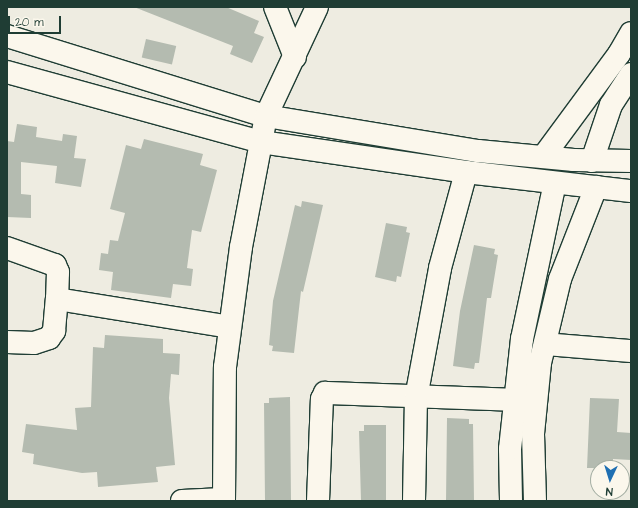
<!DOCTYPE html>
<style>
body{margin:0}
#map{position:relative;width:638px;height:508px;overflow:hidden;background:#eeece1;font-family:"Architects Daughter",sans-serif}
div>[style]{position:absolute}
.building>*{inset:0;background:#b4bbb0;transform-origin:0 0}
.roads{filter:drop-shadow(1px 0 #1f3d34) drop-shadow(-1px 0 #1f3d34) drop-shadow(0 1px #1f3d34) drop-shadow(0 -1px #1f3d34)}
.minor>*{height:22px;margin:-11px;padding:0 11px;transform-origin:11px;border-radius:11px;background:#fbf7ec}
span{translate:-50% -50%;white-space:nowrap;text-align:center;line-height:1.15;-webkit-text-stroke:3.5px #fbf7ec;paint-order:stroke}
.frame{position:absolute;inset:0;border:8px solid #1f3d34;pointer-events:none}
.north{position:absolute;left:590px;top:460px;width:40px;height:40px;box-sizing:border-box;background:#fbf7ec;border:1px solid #a3ada2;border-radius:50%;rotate:184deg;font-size:11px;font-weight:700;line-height:16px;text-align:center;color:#1f3d34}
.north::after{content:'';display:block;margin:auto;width:14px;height:18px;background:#1f6fb2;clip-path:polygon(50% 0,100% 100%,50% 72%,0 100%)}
.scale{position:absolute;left:8px;top:16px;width:53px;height:18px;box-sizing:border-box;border:2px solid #1f3d34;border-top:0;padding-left:5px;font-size:12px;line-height:14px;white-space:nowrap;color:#1f3d34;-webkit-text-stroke:3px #fbf7ec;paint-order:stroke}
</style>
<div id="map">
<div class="building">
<i style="clip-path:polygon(134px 7px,226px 7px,259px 21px,254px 33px,264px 37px,252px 63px,230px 54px,233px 46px)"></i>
<i style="left:146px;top:39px;width:31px;height:19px;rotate:13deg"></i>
<i style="clip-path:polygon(17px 124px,37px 127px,36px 137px,62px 141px,63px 134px,77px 136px,74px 158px,86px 159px,81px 187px,55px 183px,57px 166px,21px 162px,21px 194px,31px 195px,31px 218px,7px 217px,7px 141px,14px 142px)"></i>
<i style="clip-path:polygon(144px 139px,203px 154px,200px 165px,217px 170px,201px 232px,192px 230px,187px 268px,193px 269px,191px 286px,173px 284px,171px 298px,111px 290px,113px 272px,99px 270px,101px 253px,108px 254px,110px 240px,118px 241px,125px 213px,110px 209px,126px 145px,141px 149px)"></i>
<i style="clip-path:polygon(302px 201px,323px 205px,303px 292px,301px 291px,294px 353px,272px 351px,273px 346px,269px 345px,273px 301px,295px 205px,301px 207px)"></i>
<i style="clip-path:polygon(386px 223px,407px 227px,406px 232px,410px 233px,401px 277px,397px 276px,396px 282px,375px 277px)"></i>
<i style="clip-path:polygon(474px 245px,495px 249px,494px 254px,498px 255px,491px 298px,487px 298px,479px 363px,475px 363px,474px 369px,453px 366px,460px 311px)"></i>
<i style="clip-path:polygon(105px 335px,163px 339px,163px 353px,180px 354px,179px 375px,171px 374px,169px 398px,175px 465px,156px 467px,158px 482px,98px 487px,97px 472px,82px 473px,33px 464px,34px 454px,22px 452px,26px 424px,77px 430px,75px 408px,91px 407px,93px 347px,104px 348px)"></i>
<i style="clip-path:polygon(290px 397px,291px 501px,265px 501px,264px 403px,269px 403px,269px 398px)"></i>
<i style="clip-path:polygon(590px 398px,619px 399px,617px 432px,631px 433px,631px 460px,613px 459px,613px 468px,587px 468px)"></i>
<i style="clip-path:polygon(447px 418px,469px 419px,469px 424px,473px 424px,474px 501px,446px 501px)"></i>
<i style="clip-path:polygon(364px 425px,386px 425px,386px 501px,361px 501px,359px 431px,364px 431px)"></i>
</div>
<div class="roads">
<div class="minor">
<i style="left:275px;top:7px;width:54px;rotate:68.2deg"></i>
<i style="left:7px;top:36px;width:271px;rotate:17.2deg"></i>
<i style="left:266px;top:116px;width:215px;rotate:9.4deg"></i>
<i style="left:478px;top:151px;width:96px;rotate:5.4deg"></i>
<i style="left:574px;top:160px;width:57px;rotate:1deg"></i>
<i style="left:7px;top:72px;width:263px;rotate:15.4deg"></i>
<i style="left:261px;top:142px;width:207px;rotate:8.3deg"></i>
<i style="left:466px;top:172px;width:166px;rotate:6.6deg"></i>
<i style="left:543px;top:157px;width:128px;rotate:-53.6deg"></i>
<i style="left:619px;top:54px;width:24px;rotate:-60deg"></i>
<i style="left:592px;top:161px;width:59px;rotate:-71.3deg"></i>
<i style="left:611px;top:105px;width:37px;rotate:-57deg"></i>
<i style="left:7px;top:248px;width:51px;rotate:19.5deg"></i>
<i style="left:55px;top:265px;width:8px;rotate:67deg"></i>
<i style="left:58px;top:272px;width:27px;rotate:92deg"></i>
<i style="left:57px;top:299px;width:175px;rotate:9.2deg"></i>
<i style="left:7px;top:342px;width:27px;rotate:2deg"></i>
<i style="left:34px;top:343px;width:16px;rotate:-18deg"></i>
<i style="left:49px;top:338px;width:9px;rotate:-54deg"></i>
<i style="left:54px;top:331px;width:32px;rotate:-85deg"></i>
<i style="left:545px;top:344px;width:86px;rotate:4.7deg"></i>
<i style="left:182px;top:501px;width:41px;rotate:-2.8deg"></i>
<i style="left:224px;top:501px;width:134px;rotate:-89.6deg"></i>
<i style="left:225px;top:367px;width:121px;rotate:-82.4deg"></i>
<i style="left:241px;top:247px;width:133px;rotate:-79.2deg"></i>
<i style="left:266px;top:116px;width:120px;rotate:-64.9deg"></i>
<i style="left:318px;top:501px;width:102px;rotate:-87.8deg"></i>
<i style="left:322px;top:399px;width:7px;rotate:-63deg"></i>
<i style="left:325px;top:393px;width:189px;rotate:2.1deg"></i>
<i style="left:414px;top:501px;width:103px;rotate:-88.9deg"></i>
<i style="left:416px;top:398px;width:132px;rotate:-79.5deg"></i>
<i style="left:440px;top:268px;width:99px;rotate:-74.8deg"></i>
<i style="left:511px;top:501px;width:52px;rotate:-91.1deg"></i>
<i style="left:510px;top:449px;width:111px;rotate:-83.8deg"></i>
<i style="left:522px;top:339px;width:159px;rotate:-78.1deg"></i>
<i style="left:535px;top:501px;width:67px;rotate:-91.7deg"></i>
<i style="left:533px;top:434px;width:71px;rotate:-84.4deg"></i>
<i style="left:540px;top:363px;width:86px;rotate:-76.6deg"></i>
<i style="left:560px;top:279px;width:99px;rotate:-68.6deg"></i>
</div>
</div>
<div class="frame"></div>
<div class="north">N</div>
<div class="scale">20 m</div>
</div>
